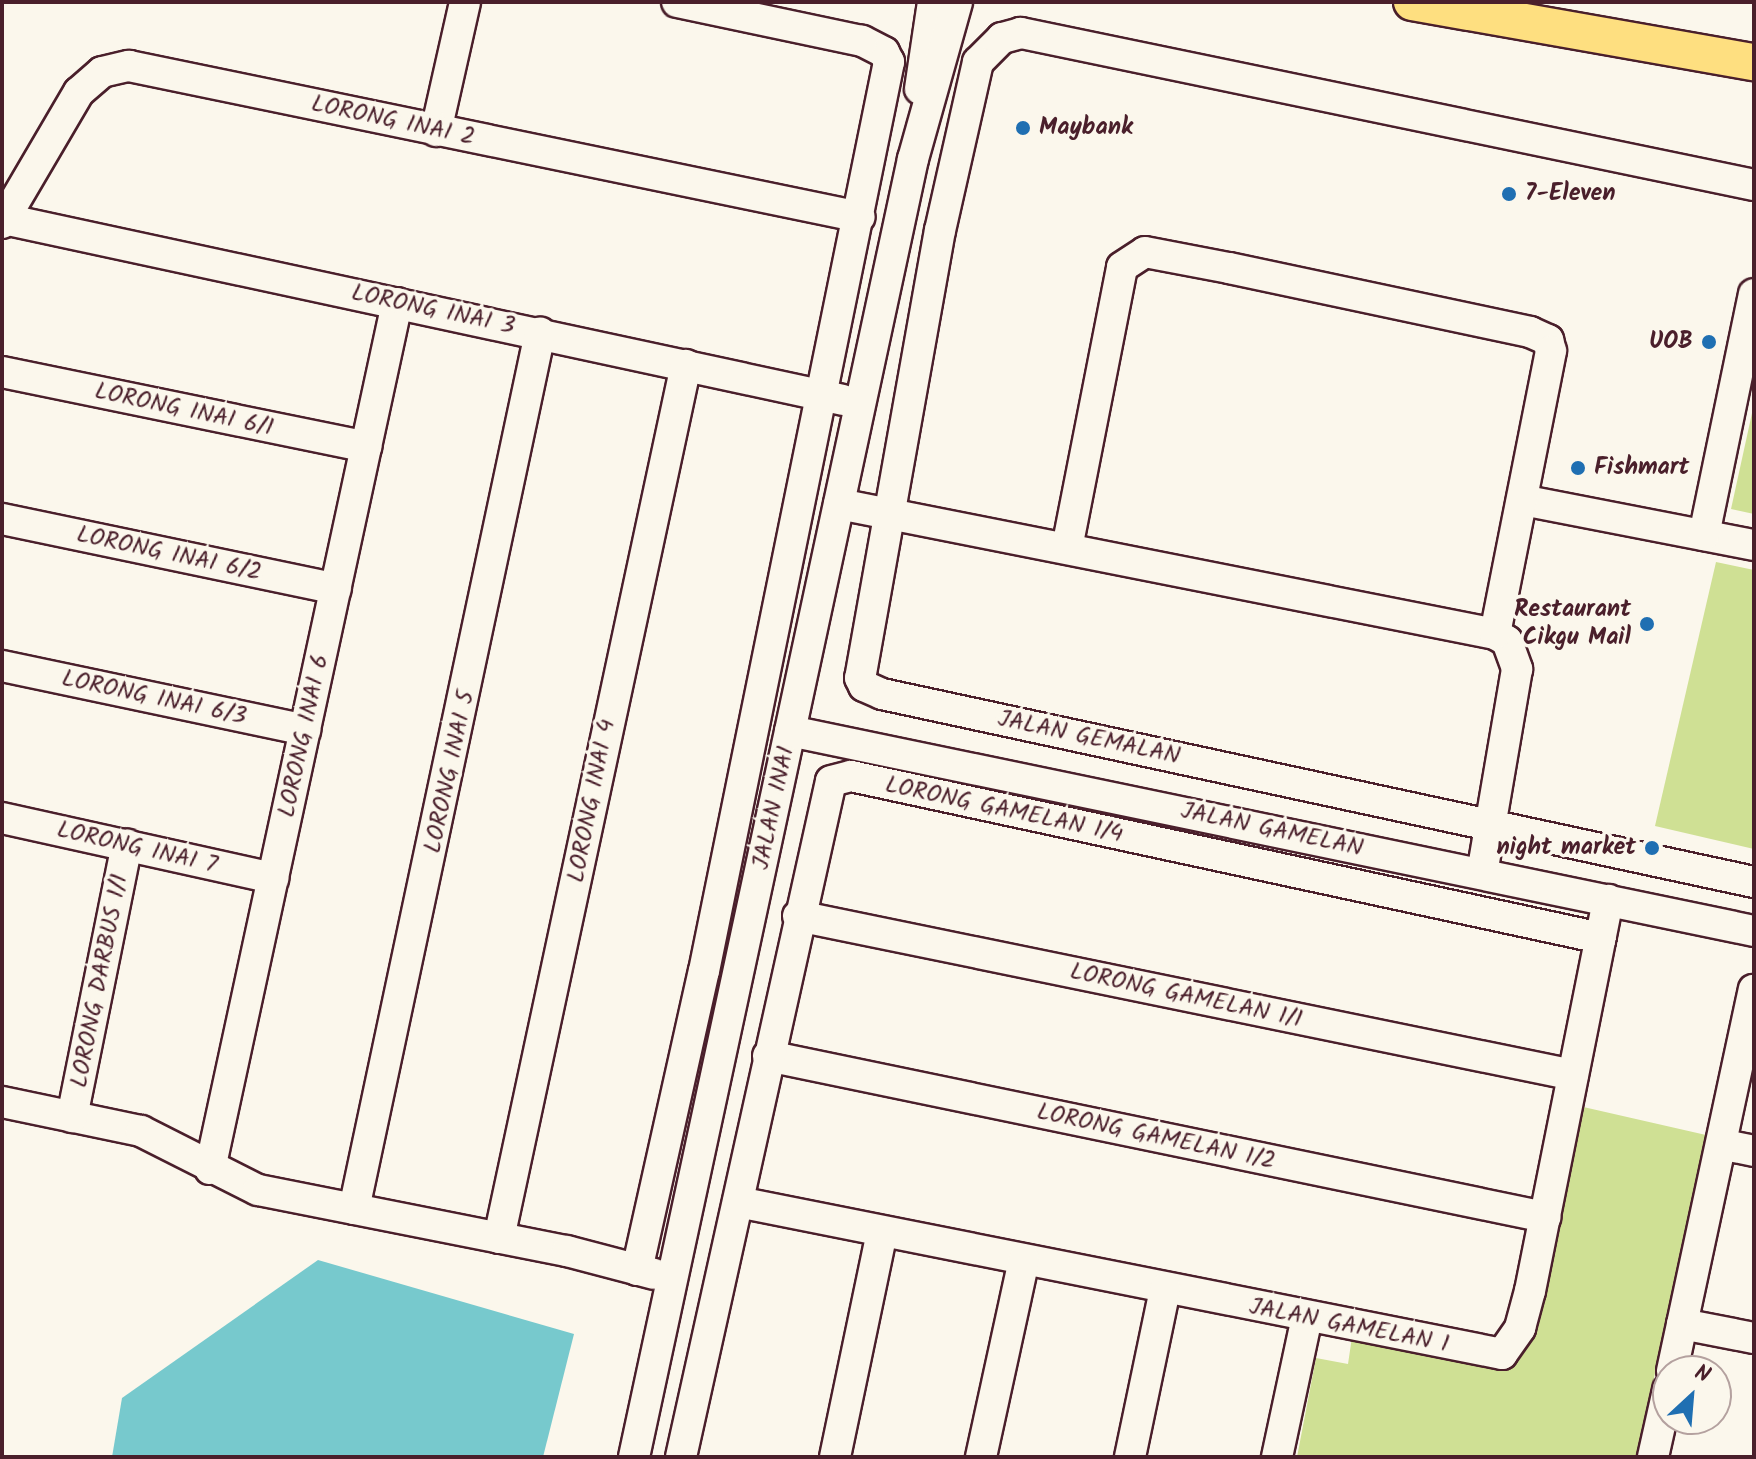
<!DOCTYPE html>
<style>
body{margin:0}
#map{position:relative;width:1756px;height:1459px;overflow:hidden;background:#fbf7ec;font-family:Kalam,sans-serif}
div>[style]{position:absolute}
.green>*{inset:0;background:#cfe094}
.water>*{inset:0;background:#77c9cd}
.roads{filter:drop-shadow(2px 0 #4a1f2b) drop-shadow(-2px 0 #4a1f2b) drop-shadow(0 2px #4a1f2b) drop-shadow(0 -2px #4a1f2b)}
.minor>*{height:30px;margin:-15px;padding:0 15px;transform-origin:15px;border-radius:15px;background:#fbf7ec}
.major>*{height:36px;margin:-18px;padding:0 18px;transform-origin:18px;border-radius:18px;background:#fedf80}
.dots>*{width:22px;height:22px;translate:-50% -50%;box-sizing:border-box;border:4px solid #fbf7ec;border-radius:50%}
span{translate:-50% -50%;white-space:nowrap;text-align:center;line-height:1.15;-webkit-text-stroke:7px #fbf7ec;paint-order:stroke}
.street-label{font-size:24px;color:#4a1f2b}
.poi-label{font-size:24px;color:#4a1f2b;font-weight:700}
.left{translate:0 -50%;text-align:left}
.right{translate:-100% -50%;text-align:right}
.frame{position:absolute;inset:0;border:4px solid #4a1f2b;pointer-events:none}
.north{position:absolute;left:1652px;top:1355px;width:80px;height:80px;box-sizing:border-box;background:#fbf7ec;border:2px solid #b4a19f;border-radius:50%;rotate:26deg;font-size:22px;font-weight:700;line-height:32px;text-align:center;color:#4a1f2b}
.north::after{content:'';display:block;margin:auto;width:28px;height:36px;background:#1f6fb2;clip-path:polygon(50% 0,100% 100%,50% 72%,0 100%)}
</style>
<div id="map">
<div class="green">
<i style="clip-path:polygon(1754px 404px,1754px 514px,1731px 509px)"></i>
<i style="clip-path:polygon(1716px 562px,1754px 570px,1754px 849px,1655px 826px)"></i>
<i style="clip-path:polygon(1579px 1106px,1706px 1135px,1637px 1457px,1297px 1457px,1316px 1358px,1348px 1364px,1352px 1337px,1495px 1366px,1523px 1351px)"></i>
</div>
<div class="water">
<i style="clip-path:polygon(318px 1260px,574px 1334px,543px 1457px,112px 1457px,122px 1398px)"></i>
</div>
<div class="roads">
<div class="minor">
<i style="left:920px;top:89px;width:88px;rotate:-81.5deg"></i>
<i style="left:436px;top:131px;width:132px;rotate:-77.3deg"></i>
<i style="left:1754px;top:185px;width:749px;rotate:-168.28deg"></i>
<i style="left:1021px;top:33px;width:20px;rotate:165deg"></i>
<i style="left:1002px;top:38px;width:34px;rotate:135deg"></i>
<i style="left:978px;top:62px;width:172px;rotate:102.7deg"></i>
<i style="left:940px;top:230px;width:455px;rotate:100.1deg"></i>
<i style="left:860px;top:678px;width:9px;rotate:63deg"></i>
<i style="left:864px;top:686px;width:20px;rotate:24deg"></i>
<i style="left:882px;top:694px;width:892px;rotate:12.17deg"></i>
<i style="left:4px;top:219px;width:858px;rotate:12.17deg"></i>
<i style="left:2px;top:223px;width:152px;rotate:-59.6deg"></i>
<i style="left:79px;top:92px;width:30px;rotate:-41deg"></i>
<i style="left:102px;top:72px;width:28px;rotate:-13deg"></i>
<i style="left:129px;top:66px;width:746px;rotate:11.67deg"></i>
<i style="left:2px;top:372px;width:372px;rotate:11.6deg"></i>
<i style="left:1522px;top:500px;width:236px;rotate:11deg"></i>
<i style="left:839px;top:504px;width:669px;rotate:11.21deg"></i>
<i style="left:1495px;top:634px;width:14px;rotate:30deg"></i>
<i style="left:1507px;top:641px;width:30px;rotate:70deg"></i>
<i style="left:1517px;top:669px;width:208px;rotate:99.7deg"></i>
<i style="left:2px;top:519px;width:341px;rotate:11.8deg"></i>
<i style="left:1704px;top:535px;width:246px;rotate:-78.3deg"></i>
<i style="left:1067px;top:548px;width:286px;rotate:-78.9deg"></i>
<i style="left:1122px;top:267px;width:27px;rotate:-33deg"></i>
<i style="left:1145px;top:252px;width:86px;rotate:10.8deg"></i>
<i style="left:1229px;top:268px;width:308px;rotate:12deg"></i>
<i style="left:1530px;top:332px;width:20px;rotate:24deg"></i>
<i style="left:1548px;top:340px;width:11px;rotate:75deg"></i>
<i style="left:1551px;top:351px;width:288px;rotate:101.2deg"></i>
<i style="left:2px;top:666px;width:310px;rotate:11.9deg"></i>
<i style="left:790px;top:731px;width:985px;rotate:11.72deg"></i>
<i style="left:2px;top:818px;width:278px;rotate:12.5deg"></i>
<i style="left:798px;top:916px;width:791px;rotate:11.59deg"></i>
<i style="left:768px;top:1056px;width:794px;rotate:11.71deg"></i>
<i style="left:2px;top:1102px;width:142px;rotate:11.8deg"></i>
<i style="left:141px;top:1131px;width:131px;rotate:26.8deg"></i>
<i style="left:258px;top:1190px;width:315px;rotate:11.2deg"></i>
<i style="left:567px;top:1251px;width:90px;rotate:14.8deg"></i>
<i style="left:72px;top:1117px;width:278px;rotate:-78.6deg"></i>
<i style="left:1724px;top:1145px;width:31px;rotate:11deg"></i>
<i style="left:210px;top:1169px;width:886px;rotate:-77.81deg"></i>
<i style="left:738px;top:1202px;width:779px;rotate:11.25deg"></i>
<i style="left:1502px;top:1354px;width:32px;rotate:-55deg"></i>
<i style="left:1520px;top:1328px;width:38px;rotate:-75deg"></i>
<i style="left:1530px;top:1291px;width:399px;rotate:-78.7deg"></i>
<i style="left:354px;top:1209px;width:896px;rotate:-78.01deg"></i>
<i style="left:499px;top:1238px;width:893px;rotate:-77.91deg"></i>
<i style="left:637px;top:1270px;width:306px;rotate:-77.4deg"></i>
<i style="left:704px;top:971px;width:928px;rotate:-78.5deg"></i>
<i style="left:889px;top:62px;width:11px;rotate:-117deg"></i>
<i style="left:884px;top:52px;width:25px;rotate:-153deg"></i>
<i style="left:862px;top:41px;width:189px;rotate:-168.1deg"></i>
<i style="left:1682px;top:1324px;width:73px;rotate:11deg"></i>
<i style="left:1672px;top:1371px;width:390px;rotate:-77.9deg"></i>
<i style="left:634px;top:1457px;width:1328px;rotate:-77.87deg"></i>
<i style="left:913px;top:159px;width:163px;rotate:-74.3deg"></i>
<i style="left:681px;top:1457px;width:692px;rotate:-77.49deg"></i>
<i style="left:831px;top:781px;width:21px;rotate:-14deg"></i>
<i style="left:851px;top:776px;width:767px;rotate:12.19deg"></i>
<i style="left:835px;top:1457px;width:230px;rotate:-78.2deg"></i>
<i style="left:981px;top:1457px;width:202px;rotate:-77.7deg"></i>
<i style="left:1130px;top:1457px;width:172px;rotate:-78.2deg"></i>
<i style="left:1277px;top:1457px;width:143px;rotate:-77.9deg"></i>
<i style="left:1653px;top:1457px;width:69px;rotate:-77.4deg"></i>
</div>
<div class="major">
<i style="left:1412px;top:2px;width:347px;rotate:10deg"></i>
</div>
</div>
<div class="dots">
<i style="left:1023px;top:128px;background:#1f6fb2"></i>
<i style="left:1509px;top:194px;background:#1f6fb2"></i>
<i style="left:1709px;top:342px;background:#1f6fb2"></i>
<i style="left:1578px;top:468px;background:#1f6fb2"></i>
<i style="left:1647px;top:624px;background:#1f6fb2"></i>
<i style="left:1652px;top:848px;background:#1f6fb2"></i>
</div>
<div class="street-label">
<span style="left:393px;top:121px;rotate:12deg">LORONG INAI 2</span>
<span style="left:433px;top:310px;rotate:12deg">LORONG INAI 3</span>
<span style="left:184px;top:410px;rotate:12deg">LORONG INAI 6/1</span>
<span style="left:169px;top:554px;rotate:12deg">LORONG INAI 6/2</span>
<span style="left:154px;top:698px;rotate:12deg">LORONG INAI 6/3</span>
<span style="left:304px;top:736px;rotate:-78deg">LORONG INAI 6</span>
<span style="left:1089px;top:738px;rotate:12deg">JALAN GEMALAN</span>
<span style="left:450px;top:772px;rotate:-78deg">LORONG INAI 5</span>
<span style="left:592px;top:801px;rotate:-79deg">LORONG INAI 4</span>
<span style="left:774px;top:808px;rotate:-78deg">JALAN INAI</span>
<span style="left:1004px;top:810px;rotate:12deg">LORONG GAMELAN 1/4</span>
<span style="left:1272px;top:830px;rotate:12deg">JALAN GAMELAN</span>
<span style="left:137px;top:848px;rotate:13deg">LORONG INAI 7</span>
<span style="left:100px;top:981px;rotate:-79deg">LORONG DARBUS 1/1</span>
<span style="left:1186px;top:996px;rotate:12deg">LORONG GAMELAN 1/1</span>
<span style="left:1156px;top:1137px;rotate:12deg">LORONG GAMELAN 1/2</span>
<span style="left:1349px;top:1326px;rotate:11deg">JALAN GAMELAN 1</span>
</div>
<div class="poi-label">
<span class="left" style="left:1039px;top:128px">Maybank</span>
<span class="left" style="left:1525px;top:194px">7-Eleven</span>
<span class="right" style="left:1693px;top:342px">UOB</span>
<span class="left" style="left:1594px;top:468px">Fishmart</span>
<span class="right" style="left:1631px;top:624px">Restaurant<br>Cikgu Mail</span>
<span class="right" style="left:1636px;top:848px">night market</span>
</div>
<div class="frame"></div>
<div class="north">N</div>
</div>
